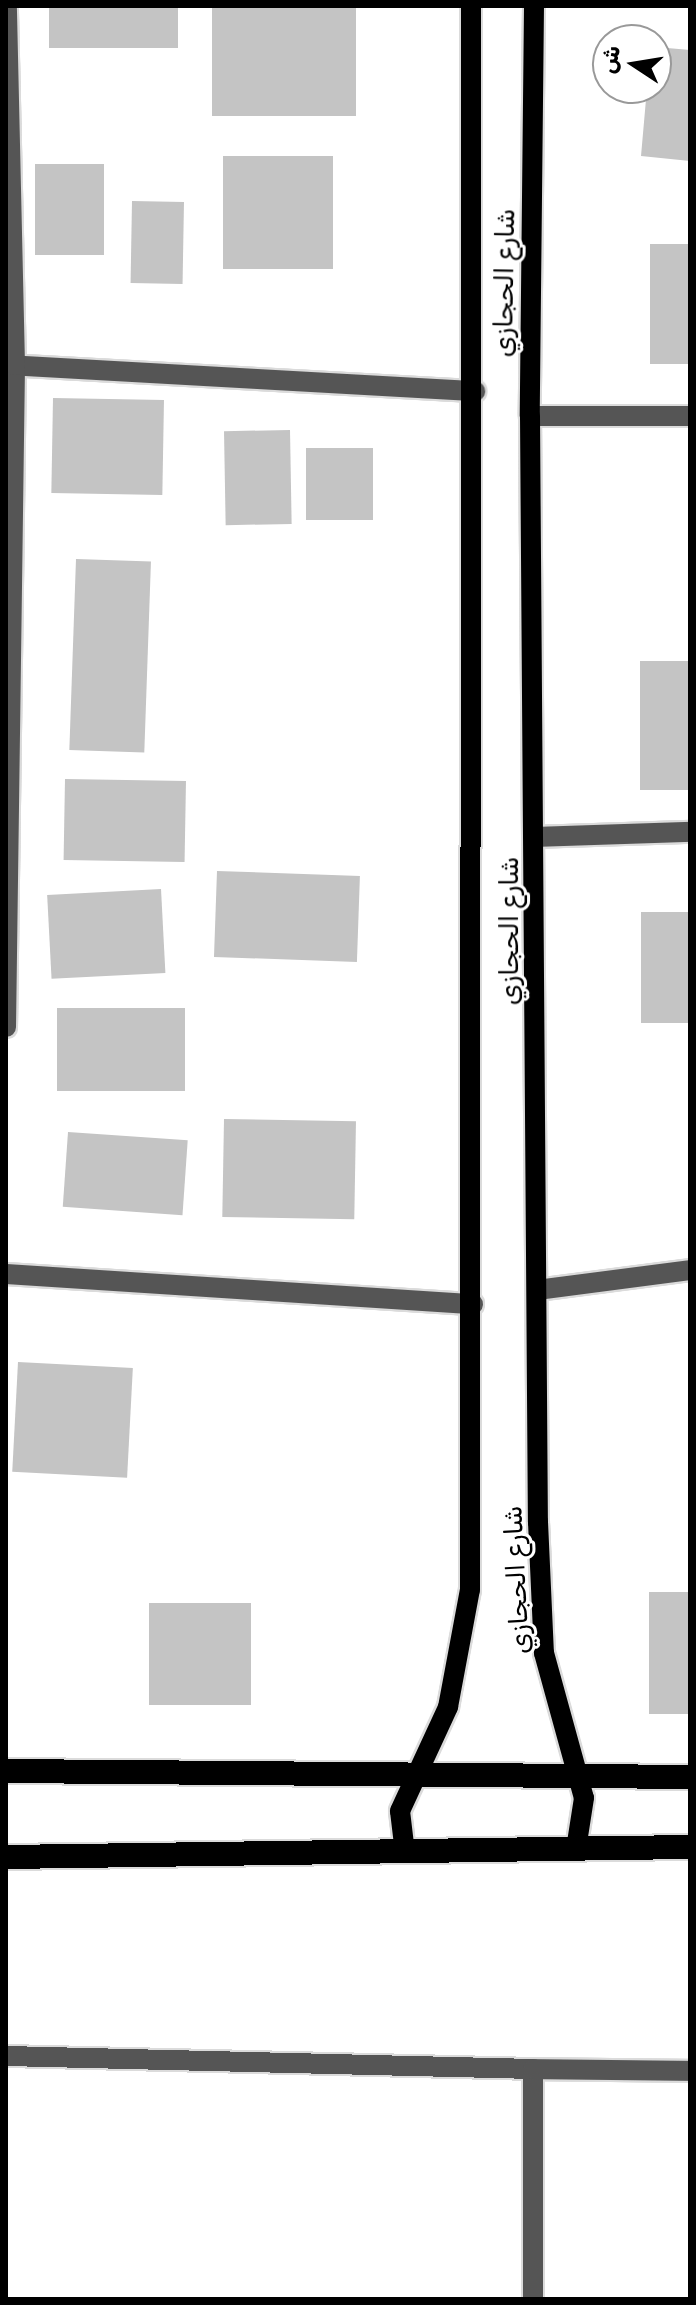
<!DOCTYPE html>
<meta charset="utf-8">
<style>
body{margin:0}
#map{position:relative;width:696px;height:2305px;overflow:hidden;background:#fff;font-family:Rubik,"Noto Sans Arabic",sans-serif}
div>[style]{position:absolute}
.building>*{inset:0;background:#c4c4c4;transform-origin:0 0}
.roads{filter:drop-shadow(2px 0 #dbdbdb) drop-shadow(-2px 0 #dbdbdb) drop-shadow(0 2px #dbdbdb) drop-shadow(0 -2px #dbdbdb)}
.minor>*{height:20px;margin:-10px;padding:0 10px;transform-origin:10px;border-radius:10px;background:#555}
.major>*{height:20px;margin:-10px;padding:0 10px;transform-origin:10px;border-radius:10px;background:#000}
.highway>*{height:24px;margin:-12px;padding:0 12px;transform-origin:12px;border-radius:12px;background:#000}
span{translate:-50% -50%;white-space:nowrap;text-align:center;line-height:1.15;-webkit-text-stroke:6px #fff;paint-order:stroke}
.street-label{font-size:26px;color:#000}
.frame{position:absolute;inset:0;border:8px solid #000;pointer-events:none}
.north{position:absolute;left:592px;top:24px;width:80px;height:80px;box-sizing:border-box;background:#fff;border:2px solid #999;border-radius:50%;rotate:282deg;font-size:22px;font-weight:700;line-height:32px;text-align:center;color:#000}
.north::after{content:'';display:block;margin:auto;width:28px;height:36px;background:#000;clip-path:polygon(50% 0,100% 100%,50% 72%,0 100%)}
</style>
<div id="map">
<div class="building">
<i style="left:49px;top:6px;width:129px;height:42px"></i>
<i style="left:212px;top:6px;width:144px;height:110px"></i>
<i style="clip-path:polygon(656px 47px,690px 50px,690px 161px,641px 156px,647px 88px,656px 88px)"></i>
<i style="left:223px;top:156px;width:110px;height:113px"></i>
<i style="left:35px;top:164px;width:69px;height:91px"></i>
<i style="left:132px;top:201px;width:52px;height:82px;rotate:1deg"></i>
<i style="left:650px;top:244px;width:40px;height:120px"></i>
<i style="left:53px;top:398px;width:111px;height:95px;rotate:1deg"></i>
<i style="left:290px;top:430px;width:94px;height:66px;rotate:89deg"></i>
<i style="left:306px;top:448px;width:67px;height:72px"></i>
<i style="left:76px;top:559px;width:75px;height:191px;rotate:2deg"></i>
<i style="left:640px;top:661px;width:50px;height:129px"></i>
<i style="left:65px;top:779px;width:121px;height:81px;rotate:1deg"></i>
<i style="left:217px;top:871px;width:143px;height:86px;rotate:2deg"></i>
<i style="left:161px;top:889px;width:84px;height:114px;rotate:87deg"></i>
<i style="left:690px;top:912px;width:111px;height:49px;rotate:90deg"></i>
<i style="left:57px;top:1008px;width:128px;height:83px"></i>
<i style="left:224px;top:1119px;width:132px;height:98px;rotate:1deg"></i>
<i style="left:68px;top:1132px;width:120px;height:75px;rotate:4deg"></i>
<i style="left:18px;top:1362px;width:115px;height:110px;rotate:3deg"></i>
<i style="left:690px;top:1592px;width:122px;height:41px;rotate:90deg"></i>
<i style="left:251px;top:1603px;width:102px;height:102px;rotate:90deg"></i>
</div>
<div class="roads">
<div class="minor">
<i style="left:6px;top:365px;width:470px;rotate:3.2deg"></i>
<i style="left:530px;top:416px;width:160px"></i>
<i style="left:536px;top:837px;width:154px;rotate:-1.9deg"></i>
<i style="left:6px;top:1027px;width:662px;rotate:-89.22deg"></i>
<i style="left:15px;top:365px;width:359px;rotate:-91.3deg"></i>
<i style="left:6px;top:1274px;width:468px;rotate:3.7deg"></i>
<i style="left:537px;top:1290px;width:154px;rotate:-7.4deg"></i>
<i style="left:6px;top:2056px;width:527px;rotate:1.41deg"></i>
<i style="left:533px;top:2069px;width:230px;rotate:90deg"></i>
<i style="left:533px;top:2069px;width:157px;rotate:0.7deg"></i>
</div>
<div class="major">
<i style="left:534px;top:6px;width:410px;rotate:90.6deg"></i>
<i style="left:530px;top:416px;width:1106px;rotate:89.59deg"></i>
<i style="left:538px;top:1522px;width:131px;rotate:87.4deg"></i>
<i style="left:544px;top:1653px;width:150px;rotate:74.6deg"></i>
<i style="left:584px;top:1798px;width:52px;rotate:98.9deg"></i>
<i style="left:405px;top:1853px;width:42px;rotate:-96.8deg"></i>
<i style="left:400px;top:1811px;width:115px;rotate:-65.2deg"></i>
<i style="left:448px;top:1707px;width:119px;rotate:-79.4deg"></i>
<i style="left:470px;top:1590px;width:1584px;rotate:-89.96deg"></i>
</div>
<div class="highway">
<i style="left:6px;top:1771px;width:684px;rotate:0.5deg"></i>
<i style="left:6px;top:1857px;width:684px;rotate:-0.84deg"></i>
</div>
</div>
<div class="street-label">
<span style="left:505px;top:283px;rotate:-89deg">شارع الحجازي</span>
<span style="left:510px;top:931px;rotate:-90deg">شارع الحجازي</span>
<span style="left:517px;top:1580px;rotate:-93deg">شارع الحجازي</span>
</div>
<div class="frame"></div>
<div class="north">ش</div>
</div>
